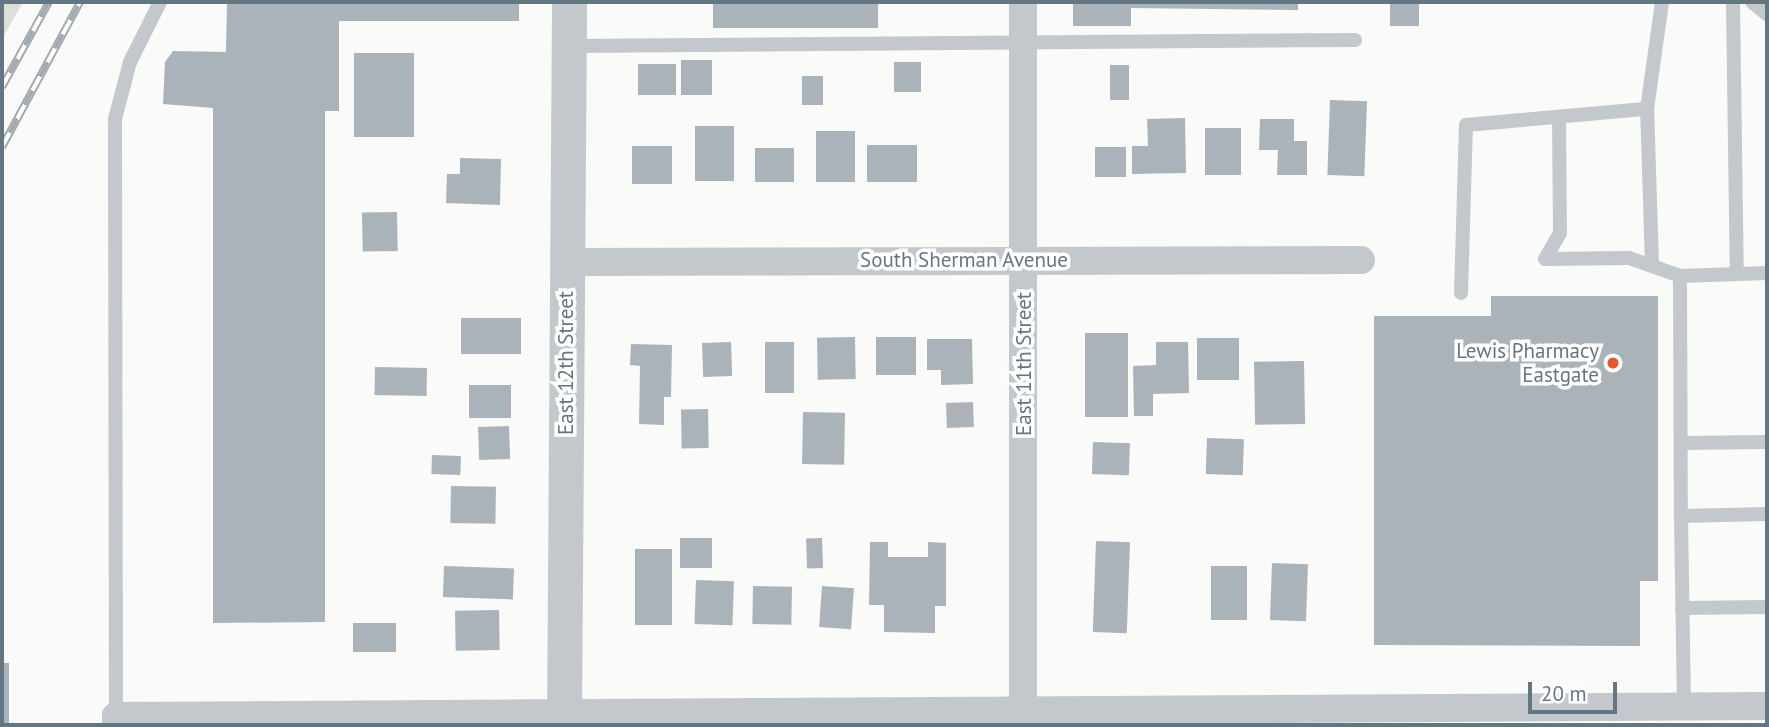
<!DOCTYPE html>
<style>
body{margin:0}
#map{position:relative;width:1769px;height:727px;overflow:hidden;background:#fafaf8;font-family:"PT Sans",sans-serif}
div>[style]{position:absolute}
.green>*{inset:0;background:#dadfd7}
.building>*{inset:0;background:#aab3b9;transform-origin:0 0}
.service>*{height:14px;margin:-7px;padding:0 7px;transform-origin:7px;border-radius:7px;background:#c3c8cc}
.minor>*{height:28px;margin:-14px;padding:0 14px;transform-origin:14px;border-radius:14px;background:#c3c8cc}
.tertiary>*{height:35px;margin:-17.5px;padding:0 17.5px;transform-origin:17.5px;border-radius:17.5px;background:#c3c8cc}
.rail>*{height:8px;margin-top:-4px;transform-origin:0;background:repeating-linear-gradient(90deg,#fff 0 16px,#a2aab0 0 32px);box-sizing:border-box;border-block:2px solid #a2aab0}
.dots>*{width:19px;height:19px;translate:-50% -50%;box-sizing:border-box;border:4px solid #fff;border-radius:50%}
span{translate:-50% -50%;white-space:nowrap;text-align:center;line-height:1.15;-webkit-text-stroke:7px #fff;paint-order:stroke}
.street-label{font-size:21px;color:#657683}
.poi-label{font-size:21px;color:#657683}
.right{translate:-100% -50%;text-align:right}
.frame{position:absolute;inset:0;border:4px solid #657683;pointer-events:none}
.scale{position:absolute;left:1528px;top:682px;width:89px;height:32px;box-sizing:border-box;border:4px solid #657683;border-top:0;padding-left:9px;font-size:21px;line-height:24px;white-space:nowrap;color:#657683;-webkit-text-stroke:5px #fff;paint-order:stroke}
</style>
<div id="map">
<div class="green">
<i style="clip-path:polygon(2px 2px,23px 2px,2px 39px)"></i>
</div>
<div class="building">
<i style="clip-path:polygon(227px 2px,519px 2px,519px 21px,339px 21px,339px 111px,325px 111px,325px 622px,213px 623px,213px 108px,163px 104px,165px 62px,173px 51px,226px 52px)"></i>
<i style="left:713px;top:2px;width:165px;height:26px"></i>
<i style="clip-path:polygon(1073px 2px,1298px 2px,1298px 10px,1131px 8px,1131px 26px,1073px 26px)"></i>
<i style="left:1390px;top:2px;width:29px;height:24px"></i>
<i style="left:354px;top:53px;width:60px;height:84px"></i>
<i style="left:681px;top:60px;width:31px;height:35px"></i>
<i style="left:894px;top:62px;width:27px;height:30px"></i>
<i style="left:638px;top:64px;width:38px;height:31px"></i>
<i style="left:1110px;top:65px;width:19px;height:35px"></i>
<i style="left:802px;top:76px;width:21px;height:29px"></i>
<i style="left:1330px;top:100px;width:37px;height:75px;rotate:2deg"></i>
<i style="clip-path:polygon(1185px 118px,1186px 173px,1132px 174px,1132px 146px,1148px 146px,1147px 119px)"></i>
<i style="clip-path:polygon(1260px 119px,1294px 119px,1294px 141px,1307px 141px,1307px 175px,1277px 175px,1278px 150px,1259px 150px)"></i>
<i style="left:734px;top:126px;width:55px;height:39px;rotate:90deg"></i>
<i style="left:1205px;top:128px;width:36px;height:47px"></i>
<i style="left:816px;top:131px;width:39px;height:51px"></i>
<i style="left:917px;top:145px;width:37px;height:50px;rotate:90deg"></i>
<i style="left:632px;top:146px;width:40px;height:38px"></i>
<i style="left:1126px;top:147px;width:30px;height:31px;rotate:90deg"></i>
<i style="left:755px;top:148px;width:39px;height:34px"></i>
<i style="clip-path:polygon(460px 158px,501px 159px,500px 205px,446px 203px,447px 174px,460px 174px)"></i>
<i style="left:397px;top:212px;width:39px;height:35px;rotate:89deg"></i>
<i style="clip-path:polygon(1491px 296px,1658px 296px,1658px 581px,1640px 581px,1640px 646px,1374px 645px,1374px 316px,1491px 316px)"></i>
<i style="left:461px;top:318px;width:60px;height:36px"></i>
<i style="left:1085px;top:333px;width:43px;height:84px"></i>
<i style="left:855px;top:337px;width:42px;height:38px;rotate:89deg"></i>
<i style="left:916px;top:337px;width:38px;height:40px;rotate:90deg"></i>
<i style="left:1197px;top:338px;width:42px;height:42px"></i>
<i style="clip-path:polygon(927px 339px,972px 339px,973px 384px,941px 385px,941px 370px,927px 370px)"></i>
<i style="left:731px;top:342px;width:34px;height:29px;rotate:88deg"></i>
<i style="left:765px;top:342px;width:29px;height:51px"></i>
<i style="clip-path:polygon(1156px 342px,1188px 342px,1189px 393px,1153px 394px,1153px 416px,1134px 416px,1133px 366px,1156px 365px)"></i>
<i style="clip-path:polygon(631px 344px,672px 345px,671px 397px,664px 397px,664px 425px,639px 424px,640px 366px,630px 365px)"></i>
<i style="left:1304px;top:361px;width:63px;height:50px;rotate:89deg"></i>
<i style="left:375px;top:367px;width:52px;height:28px;rotate:1deg"></i>
<i style="left:511px;top:385px;width:33px;height:42px;rotate:90deg"></i>
<i style="left:973px;top:402px;width:25px;height:27px;rotate:88deg"></i>
<i style="left:708px;top:409px;width:39px;height:27px;rotate:89deg"></i>
<i style="left:803px;top:412px;width:42px;height:52px;rotate:1deg"></i>
<i style="left:509px;top:426px;width:33px;height:31px;rotate:88deg"></i>
<i style="left:1207px;top:438px;width:37px;height:36px;rotate:2deg"></i>
<i style="left:1093px;top:442px;width:37px;height:32px;rotate:2deg"></i>
<i style="left:432px;top:455px;width:29px;height:19px;rotate:2deg"></i>
<i style="left:451px;top:486px;width:45px;height:37px;rotate:1deg"></i>
<i style="left:712px;top:538px;width:30px;height:32px;rotate:90deg"></i>
<i style="left:822px;top:538px;width:30px;height:16px;rotate:88deg"></i>
<i style="left:1096px;top:541px;width:34px;height:91px;rotate:2deg"></i>
<i style="clip-path:polygon(870px 542px,888px 542px,888px 557px,928px 557px,928px 542px,946px 543px,946px 606px,935px 606px,935px 633px,884px 632px,884px 605px,869px 605px)"></i>
<i style="left:635px;top:549px;width:37px;height:76px"></i>
<i style="left:1272px;top:563px;width:36px;height:57px;rotate:2deg"></i>
<i style="left:444px;top:566px;width:70px;height:31px;rotate:2deg"></i>
<i style="left:1211px;top:566px;width:36px;height:54px"></i>
<i style="left:696px;top:580px;width:38px;height:44px;rotate:2deg"></i>
<i style="left:753px;top:586px;width:39px;height:38px;rotate:1deg"></i>
<i style="left:822px;top:586px;width:32px;height:41px;rotate:4deg"></i>
<i style="left:499px;top:610px;width:40px;height:44px;rotate:89deg"></i>
<i style="left:396px;top:623px;width:29px;height:43px;rotate:90deg"></i>
<i style="left:2px;top:663px;width:7px;height:62px"></i>
</div>
<div class="service">
<i style="left:1733px;top:2px;width:272px;rotate:89.2deg"></i>
<i style="left:1752px;top:2px;width:19px;rotate:39deg"></i>
<i style="left:570px;top:46px;width:785px;rotate:-0.44deg"></i>
<i style="left:1545px;top:259px;width:84px;rotate:-0.7deg"></i>
<i style="left:1629px;top:258px;width:54px;rotate:19.4deg"></i>
<i style="left:1680px;top:276px;width:87px;rotate:-2deg"></i>
<i style="left:1545px;top:259px;width:30px;rotate:-60deg"></i>
<i style="left:1560px;top:233px;width:116px;rotate:-90.5deg"></i>
<i style="left:1652px;top:265px;width:156px;rotate:-91.8deg"></i>
<i style="left:1647px;top:109px;width:108px;rotate:-82deg"></i>
<i style="left:1680px;top:276px;width:240px;rotate:89.8deg"></i>
<i style="left:1461px;top:293px;width:168px;rotate:-88.3deg"></i>
<i style="left:1466px;top:125px;width:182px;rotate:-5.1deg"></i>
<i style="left:1681px;top:443px;width:86px;rotate:-0.7deg"></i>
<i style="left:1682px;top:608px;width:85px;rotate:-0.7deg"></i>
<i style="left:1684px;top:707px;width:191px;rotate:-90.9deg"></i>
<i style="left:1681px;top:516px;width:86px;rotate:-1.3deg"></i>
<i style="left:116px;top:716px;width:597px;rotate:-90.1deg"></i>
<i style="left:115px;top:119px;width:59px;rotate:-75.3deg"></i>
<i style="left:130px;top:62px;width:67px;rotate:-63.4deg"></i>
</div>
<div class="minor">
<i style="left:1023px;top:2px;width:723px;rotate:90deg"></i>
<i style="left:567px;top:262px;width:794px;rotate:-0.14deg"></i>
<i style="left:116px;top:725px;width:9px;rotate:-90deg"></i>
<i style="left:116px;top:716px;width:1651px;rotate:-0.35deg"></i>
</div>
<div class="tertiary">
<i style="left:564px;top:725px;width:723px;rotate:-89.6deg"></i>
</div>
<div class="rail">
<i style="left:2px;top:87px;width:97px;rotate:-61.1deg"></i>
<i style="left:2px;top:147px;width:165px;rotate:-61.7deg"></i>
</div>
<div class="dots">
<i style="left:1613px;top:363px;background:#e4572e"></i>
</div>
<div class="street-label">
<span style="left:964px;top:260px">South Sherman Avenue</span>
<span style="left:566px;top:363px;rotate:-90deg">East 12th Street</span>
<span style="left:1024px;top:364px;rotate:-90deg">East 11th Street</span>
</div>
<div class="poi-label">
<span class="right" style="left:1599px;top:363px">Lewis Pharmacy<br>Eastgate</span>
</div>
<div class="frame"></div>
<div class="scale">20 m</div>
</div>
